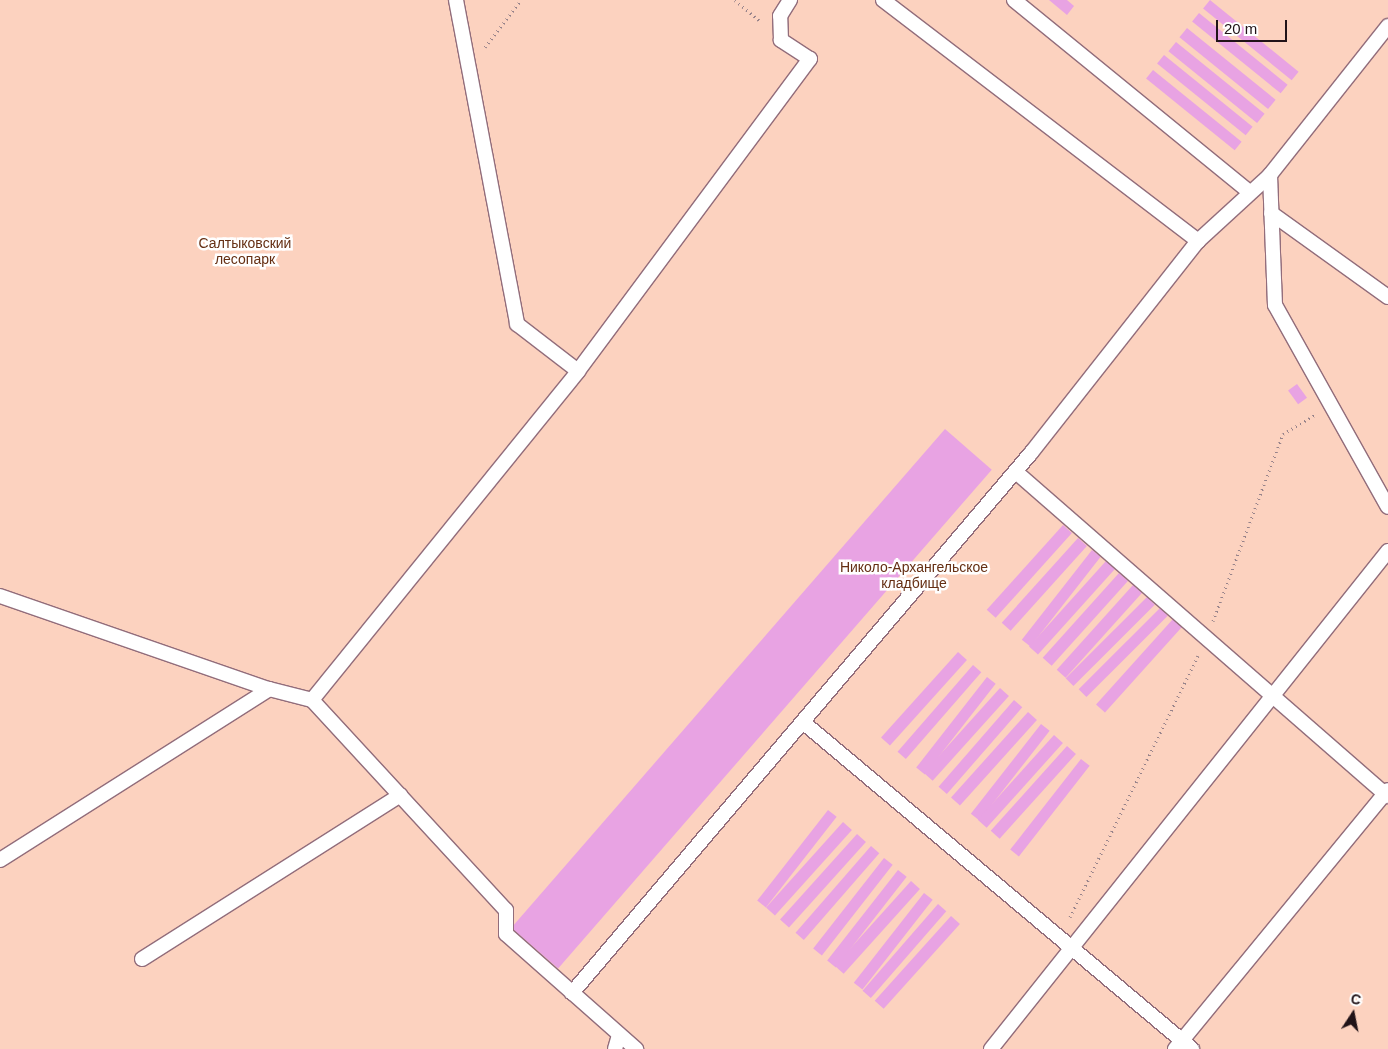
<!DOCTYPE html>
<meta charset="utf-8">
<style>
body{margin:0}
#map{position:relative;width:1388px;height:1049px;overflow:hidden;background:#fde3ec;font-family:Arial,sans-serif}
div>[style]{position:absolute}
.green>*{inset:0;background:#fcd2bf;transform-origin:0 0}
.building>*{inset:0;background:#e8a3e3;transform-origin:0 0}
.path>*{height:3px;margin-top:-1.5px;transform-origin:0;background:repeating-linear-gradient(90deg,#97838a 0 1px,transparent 0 5px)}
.roads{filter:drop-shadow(1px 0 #926d7b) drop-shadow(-1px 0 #926d7b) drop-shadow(0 1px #926d7b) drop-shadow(0 -1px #926d7b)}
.service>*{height:14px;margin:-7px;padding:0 7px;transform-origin:7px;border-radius:7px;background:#fff}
span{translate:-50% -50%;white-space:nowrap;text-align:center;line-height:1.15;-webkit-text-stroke:5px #fff;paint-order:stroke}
.park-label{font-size:14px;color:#652f13}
.north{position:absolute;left:1328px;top:989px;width:50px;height:50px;-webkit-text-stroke:4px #fff;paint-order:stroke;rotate:11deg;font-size:14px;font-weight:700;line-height:20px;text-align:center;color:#211318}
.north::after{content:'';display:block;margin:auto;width:18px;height:22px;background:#211318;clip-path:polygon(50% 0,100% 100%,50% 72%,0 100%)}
.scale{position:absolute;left:1216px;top:20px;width:71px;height:22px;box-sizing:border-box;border:2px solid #211318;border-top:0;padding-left:6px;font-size:15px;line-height:18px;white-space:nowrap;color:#211318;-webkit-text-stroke:4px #fff;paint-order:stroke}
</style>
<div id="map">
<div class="green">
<i style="left:0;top:0;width:1388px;height:1049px"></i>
</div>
<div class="building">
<i style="clip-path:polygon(1049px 0,1067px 0,1074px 6px,1067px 15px)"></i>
<i style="left:1210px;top:0;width:114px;height:11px;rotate:39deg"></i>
<i style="left:1199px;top:13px;width:114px;height:11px;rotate:39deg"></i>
<i style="left:1187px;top:28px;width:114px;height:12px;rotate:39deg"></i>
<i style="left:1176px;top:42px;width:114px;height:12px;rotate:39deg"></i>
<i style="left:1164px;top:55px;width:114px;height:11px;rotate:39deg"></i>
<i style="left:1153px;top:70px;width:114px;height:11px;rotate:39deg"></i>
<i style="left:1297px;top:384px;width:17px;height:11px;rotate:54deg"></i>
<i style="left:945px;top:429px;width:62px;height:661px;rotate:41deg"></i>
<i style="left:1063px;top:525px;width:12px;height:114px;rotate:42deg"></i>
<i style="left:1078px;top:538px;width:12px;height:114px;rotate:42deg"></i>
<i style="left:1092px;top:550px;width:11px;height:114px;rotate:38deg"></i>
<i style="left:1106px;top:561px;width:12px;height:115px;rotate:42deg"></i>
<i style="left:1119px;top:573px;width:12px;height:114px;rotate:42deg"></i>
<i style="left:1133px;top:585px;width:12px;height:114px;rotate:42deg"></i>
<i style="left:1147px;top:597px;width:11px;height:115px;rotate:45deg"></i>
<i style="left:1160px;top:608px;width:11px;height:115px;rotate:45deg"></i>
<i style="left:1173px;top:619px;width:12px;height:115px;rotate:42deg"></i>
<i style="left:958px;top:652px;width:12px;height:115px;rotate:42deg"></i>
<i style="left:973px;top:665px;width:11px;height:115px;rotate:41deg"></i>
<i style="left:987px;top:677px;width:11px;height:115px;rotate:38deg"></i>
<i style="left:1000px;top:688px;width:12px;height:114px;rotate:42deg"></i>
<i style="left:1014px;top:700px;width:11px;height:115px;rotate:41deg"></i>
<i style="left:1028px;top:712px;width:12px;height:115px;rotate:42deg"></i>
<i style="left:1041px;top:724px;width:11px;height:114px;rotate:38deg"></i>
<i style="left:1054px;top:735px;width:12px;height:114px;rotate:42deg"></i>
<i style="left:1067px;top:746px;width:12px;height:114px;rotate:42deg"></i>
<i style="left:1081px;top:759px;width:11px;height:115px;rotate:38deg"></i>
<i style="left:828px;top:810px;width:11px;height:115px;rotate:38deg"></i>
<i style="left:843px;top:822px;width:12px;height:115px;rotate:42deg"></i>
<i style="left:857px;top:834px;width:12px;height:115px;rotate:42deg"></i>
<i style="left:871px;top:846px;width:11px;height:115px;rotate:41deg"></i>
<i style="left:884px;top:858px;width:11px;height:115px;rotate:38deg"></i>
<i style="left:898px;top:870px;width:11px;height:115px;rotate:38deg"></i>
<i style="left:911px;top:881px;width:12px;height:114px;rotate:42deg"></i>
<i style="left:924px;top:893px;width:11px;height:114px;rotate:38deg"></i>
<i style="left:938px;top:904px;width:11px;height:115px;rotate:41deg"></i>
<i style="left:951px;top:916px;width:12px;height:114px;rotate:42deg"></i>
</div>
<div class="path">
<i style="left:735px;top:0;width:34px;rotate:40deg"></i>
<i style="left:485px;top:47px;width:59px;rotate:-52.5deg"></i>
<i style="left:1213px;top:621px;width:200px;rotate:-69.5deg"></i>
<i style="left:1283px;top:434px;width:37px;rotate:-31deg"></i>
<i style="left:1070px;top:917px;width:291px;rotate:-63.9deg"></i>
</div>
<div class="roads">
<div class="service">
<i style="left:456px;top:0;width:330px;rotate:79.3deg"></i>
<i style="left:517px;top:324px;width:77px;rotate:37.6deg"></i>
<i style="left:578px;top:371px;width:389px;rotate:-53.4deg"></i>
<i style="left:810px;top:59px;width:35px;rotate:-147deg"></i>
<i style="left:781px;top:40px;width:24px;rotate:-92deg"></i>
<i style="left:780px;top:16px;width:19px;rotate:-58deg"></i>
<i style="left:883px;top:0;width:397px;rotate:37.4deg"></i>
<i style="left:1014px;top:0;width:302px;rotate:39.2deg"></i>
<i style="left:1388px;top:26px;width:190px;rotate:128.4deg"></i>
<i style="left:1270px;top:175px;width:130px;rotate:87.8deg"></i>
<i style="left:1275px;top:305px;width:231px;rotate:60.8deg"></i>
<i style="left:1271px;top:213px;width:144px;rotate:35.7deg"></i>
<i style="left:1016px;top:472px;width:493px;rotate:41.1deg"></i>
<i style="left:0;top:596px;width:285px;rotate:19.1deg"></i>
<i style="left:312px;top:700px;width:423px;rotate:-51deg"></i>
<i style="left:804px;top:723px;width:507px;rotate:40.04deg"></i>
<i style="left:0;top:860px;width:319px;rotate:-32.4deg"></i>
<i style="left:269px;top:689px;width:44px;rotate:14.3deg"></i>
<i style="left:312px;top:700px;width:286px;rotate:47.3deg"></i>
<i style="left:506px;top:910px;width:24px;rotate:90deg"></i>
<i style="left:506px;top:934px;width:174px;rotate:41.5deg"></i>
<i style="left:142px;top:959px;width:306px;rotate:-32.4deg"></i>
<i style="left:572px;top:993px;width:709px;rotate:-49.64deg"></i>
<i style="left:1031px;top:453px;width:270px;rotate:-51.8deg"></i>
<i style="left:1198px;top:241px;width:98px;rotate:-42.5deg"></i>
<i style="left:615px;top:1049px;width:15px;rotate:-74deg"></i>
<i style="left:991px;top:1049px;width:637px;rotate:-51.44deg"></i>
<i style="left:1175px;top:1049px;width:335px;rotate:-50.6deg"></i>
</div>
</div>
<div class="park-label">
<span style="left:245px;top:251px">Салтыковский<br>лесопарк</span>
<span style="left:914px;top:575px">Николо-Архангельское<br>кладбище</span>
</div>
<div class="north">С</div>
<div class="scale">20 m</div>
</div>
